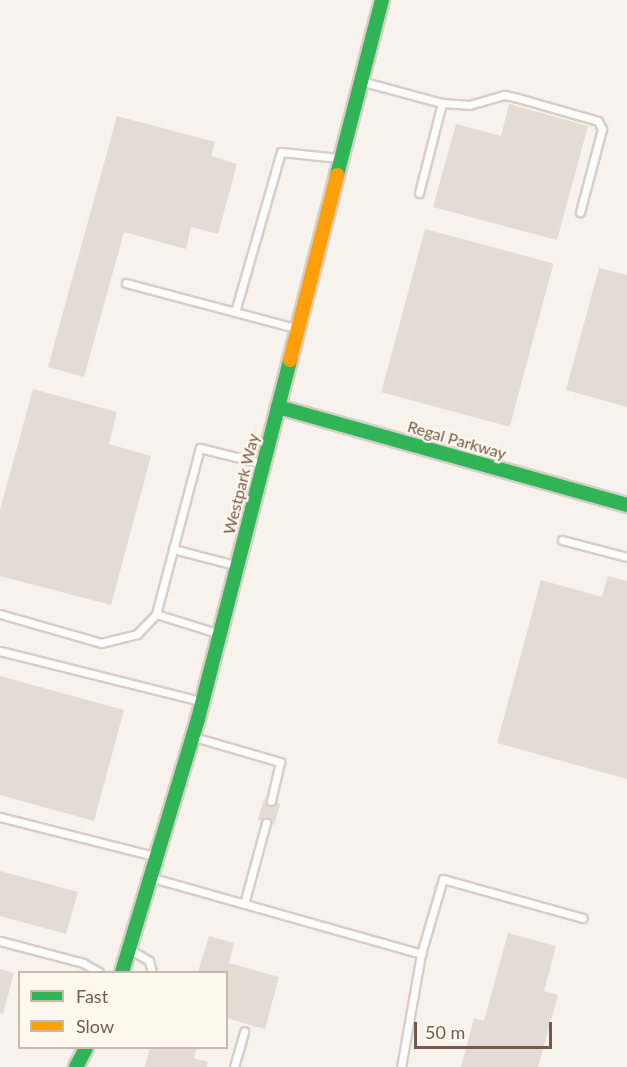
<!DOCTYPE html>
<style>
body{margin:0}
#map{position:relative;width:627px;height:1067px;overflow:hidden;background:#f7f3ec;font-family:Lato,sans-serif}
div>[style]{position:absolute}
.building>*{inset:0;background:#e3dbd4;transform-origin:0 0}
.roads{filter:drop-shadow(2px 0 #d6cfc8) drop-shadow(-2px 0 #d6cfc8) drop-shadow(0 2px #d6cfc8) drop-shadow(0 -2px #d6cfc8)}
.lane>*{height:7px;margin:-3.5px;padding:0 3.5px;transform-origin:3.5px;border-radius:3.5px;background:#fefdfc}
.fast>*{height:14px;margin:-7px;padding:0 7px;transform-origin:7px;border-radius:7px;background:#30b455}
.slow>*{height:14px;margin:-7px;padding:0 7px;transform-origin:7px;border-radius:7px;background:#ff9f0a}
span{translate:-50% -50%;white-space:nowrap;text-align:center;line-height:1.15;-webkit-text-stroke:4.5px #fef8ee;paint-order:stroke}
.street-label{font-size:16px;color:#755a4c}
.legend{position:absolute;left:18px;top:971px;width:210px;height:78px;box-sizing:border-box;background:#fef8ee;border:2px solid #c7b9ad;margin:0;padding:8px 10px;list-style:none;font-size:18px;color:#755a4c}
.legend li{display:flex;align-items:center;gap:12px;height:30px}
.legend b{width:30px;border:2px solid #c7b9ad}
.scale{position:absolute;left:414px;top:1022px;width:138px;height:27px;box-sizing:border-box;border:3px solid #755a4c;border-top:0;padding-left:8px;font-size:18px;line-height:21px;white-space:nowrap;color:#755a4c;-webkit-text-stroke:4px #fef8ee;paint-order:stroke}
</style>
<div id="map">
<div class="building">
<i style="clip-path:polygon(509px 104px,588px 126px,557px 240px,433px 207px,456px 124px,501px 136px)"></i>
<i style="clip-path:polygon(117px 116px,215px 142px,211px 156px,237px 164px,218px 234px,191px 227px,186px 249px,124px 232px,84px 377px,48px 367px)"></i>
<i style="left:425px;top:229px;width:133px;height:169px;rotate:15deg"></i>
<i style="clip-path:polygon(599px 268px,627px 275px,627px 407px,566px 390px)"></i>
<i style="clip-path:polygon(33px 389px,117px 412px,109px 444px,151px 456px,111px 605px,0 576px,0 510px)"></i>
<i style="clip-path:polygon(608px 576px,627px 581px,627px 779px,497px 743px,541px 580px,602px 597px)"></i>
<i style="clip-path:polygon(0 676px,124px 710px,94px 821px,0 795px)"></i>
<i style="left:264px;top:799px;width:17px;height:22px;rotate:17deg"></i>
<i style="clip-path:polygon(0 871px,78px 892px,66px 934px,0 916px)"></i>
<i style="clip-path:polygon(508px 933px,556px 946px,544px 991px,558px 995px,538px 1067px,461px 1067px,474px 1018px,484px 1021px)"></i>
<i style="clip-path:polygon(209px 936px,234px 943px,229px 963px,279px 977px,265px 1029px,226px 1018px,226px 972px,198px 972px)"></i>
<i style="clip-path:polygon(0 969px,14px 973px,3px 1014px,0 1013px)"></i>
<i style="clip-path:polygon(150px 1048px,197px 1048px,194px 1058px,208px 1062px,206px 1067px,145px 1067px)"></i>
</div>
<div class="roads">
<div class="lane">
<i style="left:364px;top:82px;width:81px;rotate:15.1deg"></i>
<i style="left:442px;top:103px;width:27px;rotate:4deg"></i>
<i style="left:469px;top:105px;width:37px;rotate:-16deg"></i>
<i style="left:505px;top:95px;width:13px;rotate:13deg"></i>
<i style="left:518px;top:98px;width:83px;rotate:16deg"></i>
<i style="left:598px;top:121px;width:9px;rotate:63deg"></i>
<i style="left:602px;top:129px;width:86px;rotate:104.8deg"></i>
<i style="left:419px;top:193px;width:93px;rotate:-75.7deg"></i>
<i style="left:126px;top:283px;width:175px;rotate:14.9deg"></i>
<i style="left:235px;top:312px;width:166px;rotate:-74deg"></i>
<i style="left:281px;top:152px;width:58px;rotate:5.9deg"></i>
<i style="left:562px;top:540px;width:67px;rotate:14.7deg"></i>
<i style="left:173px;top:549px;width:64px;rotate:14.5deg"></i>
<i style="left:0;top:614px;width:105px;rotate:16deg"></i>
<i style="left:101px;top:643px;width:37px;rotate:-14deg"></i>
<i style="left:137px;top:634px;width:28px;rotate:-46deg"></i>
<i style="left:217px;top:633px;width:64px;rotate:-162.7deg"></i>
<i style="left:156px;top:614px;width:172px;rotate:-75.2deg"></i>
<i style="left:200px;top:448px;width:62px;rotate:14deg"></i>
<i style="left:0;top:651px;width:206px;rotate:14deg"></i>
<i style="left:194px;top:737px;width:90px;rotate:16.2deg"></i>
<i style="left:280px;top:762px;width:40px;rotate:103deg"></i>
<i style="left:0;top:817px;width:159px;rotate:14.2deg"></i>
<i style="left:153px;top:878px;width:279px;rotate:15.8deg"></i>
<i style="left:421px;top:954px;width:115px;rotate:100deg"></i>
<i style="left:244px;top:904px;width:84px;rotate:-74.8deg"></i>
<i style="left:0;top:941px;width:86px;rotate:14.8deg"></i>
<i style="left:83px;top:963px;width:18px;rotate:29deg"></i>
<i style="left:131px;top:950px;width:21px;rotate:31deg"></i>
<i style="left:149px;top:961px;width:11px;rotate:75deg"></i>
<i style="left:421px;top:954px;width:78px;rotate:-73.7deg"></i>
<i style="left:443px;top:879px;width:145px;rotate:15.6deg"></i>
<i style="left:234px;top:1067px;width:37px;rotate:-74deg"></i>
</div>
<div class="fast">
<i style="left:337px;top:175px;width:181px;rotate:-75.6deg"></i>
<i style="left:278px;top:407px;width:362px;rotate:15.7deg"></i>
<i style="left:122px;top:972px;width:264px;rotate:-73.3deg"></i>
<i style="left:198px;top:719px;width:371px;rotate:-75.6deg"></i>
<i style="left:76px;top:1067px;width:21px;rotate:-62deg"></i>
</div>
<div class="slow">
<i style="left:290px;top:360px;width:191px;rotate:-75.7deg"></i>
</div>
</div>
<div class="street-label">
<span style="left:457px;top:440px;rotate:16deg">Regal Parkway</span>
<span style="left:241px;top:484px;rotate:-76deg">Westpark Way</span>
</div>
<ul class="legend">
<li><b style="height:8px;background:#30b455"></b>Fast</li>
<li><b style="height:8px;background:#ff9f0a"></b>Slow</li>
</ul>
<div class="scale">50 m</div>
</div>
